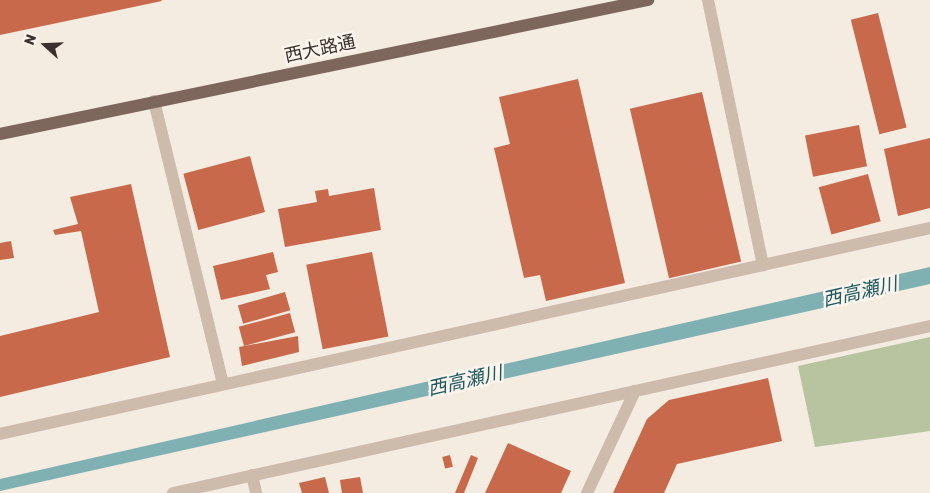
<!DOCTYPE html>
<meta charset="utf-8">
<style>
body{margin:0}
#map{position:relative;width:930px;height:493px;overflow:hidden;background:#f4ebe1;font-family:Rubik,"Noto Sans JP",sans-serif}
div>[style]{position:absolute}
.green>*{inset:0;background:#b8c4a0}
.water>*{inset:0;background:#7fb0b2}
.building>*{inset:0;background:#c8694b;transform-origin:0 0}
.minor>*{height:12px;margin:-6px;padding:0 6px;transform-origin:6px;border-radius:6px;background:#cdbbac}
.major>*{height:12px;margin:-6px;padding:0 6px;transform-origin:6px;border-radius:6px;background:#7d675c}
span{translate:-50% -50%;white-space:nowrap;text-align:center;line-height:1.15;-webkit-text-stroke:5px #fbf5ee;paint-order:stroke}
.street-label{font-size:18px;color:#3b302b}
.water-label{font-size:19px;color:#1f5a5e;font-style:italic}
.north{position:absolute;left:20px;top:20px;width:50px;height:50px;-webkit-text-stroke:4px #fbf5ee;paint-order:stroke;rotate:290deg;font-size:14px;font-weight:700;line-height:20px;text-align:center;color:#3b302b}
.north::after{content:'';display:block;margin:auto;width:18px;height:22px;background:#3b302b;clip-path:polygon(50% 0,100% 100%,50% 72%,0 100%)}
</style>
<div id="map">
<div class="green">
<i style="clip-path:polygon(930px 337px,930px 431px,815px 447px,798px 366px)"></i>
</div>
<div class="water">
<i style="clip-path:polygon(930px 267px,930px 284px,0 491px,0 479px)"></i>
</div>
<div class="building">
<i style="clip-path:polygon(0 0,161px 0,162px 1px,0 35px)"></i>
<i style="left:878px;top:13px;width:118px;height:28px;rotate:76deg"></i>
<i style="clip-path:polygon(578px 79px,625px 283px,546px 301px,540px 275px,524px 278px,494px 148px,510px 144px,499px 97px)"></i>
<i style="left:702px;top:92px;width:174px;height:74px;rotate:77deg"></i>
<i style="left:859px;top:125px;width:42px;height:55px;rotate:79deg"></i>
<i style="clip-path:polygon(930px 138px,930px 208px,898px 216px,884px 149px)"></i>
<i style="left:250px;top:156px;width:58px;height:69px;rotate:75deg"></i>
<i style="left:868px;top:174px;width:49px;height:51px;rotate:75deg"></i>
<i style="clip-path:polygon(131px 184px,170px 357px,0 397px,0 336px,99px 312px,81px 231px,55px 235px,53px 230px,78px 224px,70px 197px)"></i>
<i style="clip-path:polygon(374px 188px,381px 230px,285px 247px,278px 209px,317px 202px,315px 191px,328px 189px,329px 196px)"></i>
<i style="clip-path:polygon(11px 241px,14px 258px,0 260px,0 243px)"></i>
<i style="clip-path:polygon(273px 252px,278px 272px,266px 275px,270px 289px,221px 300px,213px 266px)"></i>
<i style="left:372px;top:252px;width:86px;height:67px;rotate:79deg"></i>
<i style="left:285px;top:292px;width:19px;height:49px;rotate:74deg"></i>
<i style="left:290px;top:313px;width:20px;height:53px;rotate:75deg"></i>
<i style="clip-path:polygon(298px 336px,299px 352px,242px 366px,239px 347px)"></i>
<i style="clip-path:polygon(768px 378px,782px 441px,677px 464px,664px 493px,613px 493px,647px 419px,669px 400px)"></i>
<i style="clip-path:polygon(508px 443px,571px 471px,561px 493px,485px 493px)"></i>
<i style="left:450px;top:455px;width:12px;height:8px;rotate:76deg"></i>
<i style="clip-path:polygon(471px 455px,478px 458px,464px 493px,455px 493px)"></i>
<i style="clip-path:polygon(325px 477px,329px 493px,302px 493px,299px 483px)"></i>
<i style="clip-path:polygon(360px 477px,363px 493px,342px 493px,340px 480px)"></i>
</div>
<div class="minor">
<i style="left:708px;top:0;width:271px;rotate:78.3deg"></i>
<i style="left:154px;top:101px;width:291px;rotate:76.3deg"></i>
<i style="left:0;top:434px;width:953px;rotate:-12.49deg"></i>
<i style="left:252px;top:475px;width:18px;rotate:77deg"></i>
<i style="left:173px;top:493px;width:775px;rotate:-12.44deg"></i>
<i style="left:587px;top:493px;width:113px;rotate:-64.8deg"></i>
</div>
<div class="major">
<i style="left:0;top:134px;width:662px;rotate:-11.68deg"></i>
</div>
<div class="street-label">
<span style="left:320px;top:49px;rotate:-12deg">西大路通</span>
</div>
<div class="water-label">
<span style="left:860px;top:292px;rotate:-13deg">西高瀬川</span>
<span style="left:465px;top:381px;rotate:-13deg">西高瀬川</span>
</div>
<div class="north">N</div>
</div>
